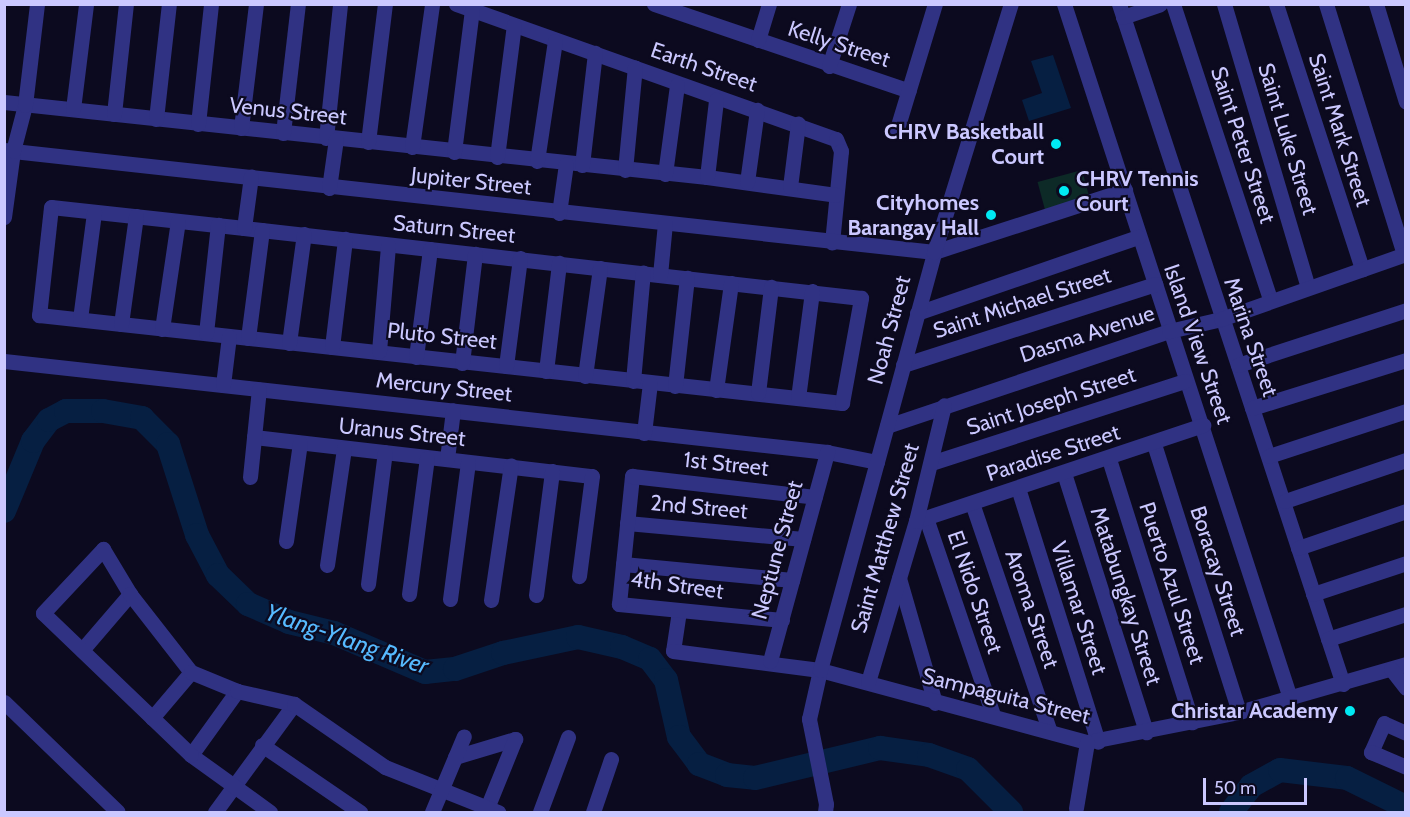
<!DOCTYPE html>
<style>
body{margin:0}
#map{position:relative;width:1410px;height:817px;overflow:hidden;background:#0c0a1f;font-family:Cabin,sans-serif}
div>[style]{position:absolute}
.green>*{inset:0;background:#0d2a27;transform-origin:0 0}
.water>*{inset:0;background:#061f42}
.river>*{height:24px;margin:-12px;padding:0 12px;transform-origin:12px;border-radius:12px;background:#061f42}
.minor>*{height:15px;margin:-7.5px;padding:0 7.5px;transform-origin:7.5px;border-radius:7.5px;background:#303283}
.dots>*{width:16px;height:16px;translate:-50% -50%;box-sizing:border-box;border:3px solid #0c0a1f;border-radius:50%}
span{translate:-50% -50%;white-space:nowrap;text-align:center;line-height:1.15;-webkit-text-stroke:4.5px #0c0a1f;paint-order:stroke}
.street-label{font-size:22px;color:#cbc8ff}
.poi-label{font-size:22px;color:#cbc8ff;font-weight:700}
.right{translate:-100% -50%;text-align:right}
.left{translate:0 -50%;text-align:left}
.water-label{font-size:24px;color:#56baff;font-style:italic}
.frame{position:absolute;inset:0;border:6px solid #cbc8ff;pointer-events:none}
.scale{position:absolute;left:1203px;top:778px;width:104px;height:27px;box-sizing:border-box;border:3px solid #cbc8ff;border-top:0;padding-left:8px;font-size:18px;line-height:21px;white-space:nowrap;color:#cbc8ff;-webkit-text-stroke:4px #0c0a1f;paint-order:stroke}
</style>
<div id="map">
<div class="green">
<i style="left:1082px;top:170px;width:30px;height:46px;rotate:75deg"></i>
</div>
<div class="water">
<i style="clip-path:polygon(1053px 55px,1071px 108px,1029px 121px,1022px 100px,1042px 93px,1031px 61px)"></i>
</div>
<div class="river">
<i style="left:4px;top:511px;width:76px;rotate:-67.5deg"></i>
<i style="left:33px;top:441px;width:26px;rotate:-53deg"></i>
<i style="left:49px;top:420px;width:19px;rotate:-28deg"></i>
<i style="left:66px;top:411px;width:37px"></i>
<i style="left:103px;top:411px;width:40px;rotate:10deg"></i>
<i style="left:142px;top:418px;width:37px;rotate:45deg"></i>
<i style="left:168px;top:444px;width:96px;rotate:72.3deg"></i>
<i style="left:197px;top:535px;width:45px;rotate:62.3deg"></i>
<i style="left:218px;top:575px;width:42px;rotate:44deg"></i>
<i style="left:248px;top:604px;width:45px;rotate:23.7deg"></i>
<i style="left:289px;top:622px;width:46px;rotate:13.7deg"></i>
<i style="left:334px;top:633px;width:99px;rotate:23.2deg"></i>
<i style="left:425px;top:672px;width:30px;rotate:-6deg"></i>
<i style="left:455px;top:669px;width:51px;rotate:-18.4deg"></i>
<i style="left:503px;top:653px;width:77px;rotate:-12deg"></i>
<i style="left:578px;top:637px;width:45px;rotate:12.8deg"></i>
<i style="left:622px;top:647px;width:30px;rotate:23deg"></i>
<i style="left:650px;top:659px;width:26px;rotate:53deg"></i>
<i style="left:666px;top:680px;width:58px;rotate:77.2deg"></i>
<i style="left:679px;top:737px;width:34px;rotate:53deg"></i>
<i style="left:699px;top:764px;width:30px;rotate:21deg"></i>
<i style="left:727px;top:775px;width:28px;rotate:6deg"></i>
<i style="left:755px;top:778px;width:129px;rotate:-13.5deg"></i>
<i style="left:880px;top:748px;width:49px;rotate:8.1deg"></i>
<i style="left:929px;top:755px;width:41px;rotate:19.7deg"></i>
<i style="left:968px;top:769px;width:61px;rotate:45deg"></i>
<i style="left:1231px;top:812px;width:33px;rotate:-52deg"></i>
<i style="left:1251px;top:786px;width:33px;rotate:-29deg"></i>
<i style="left:1280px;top:770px;width:67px;rotate:6.8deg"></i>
<i style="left:1347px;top:778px;width:66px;rotate:26.2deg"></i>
</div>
<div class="minor">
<i style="left:456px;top:4px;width:403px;rotate:19.6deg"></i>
<i style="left:836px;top:139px;width:13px;rotate:67deg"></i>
<i style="left:841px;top:151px;width:92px;rotate:95.6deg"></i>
<i style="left:654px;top:4px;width:269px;rotate:18.8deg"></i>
<i style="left:1064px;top:4px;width:730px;rotate:71.96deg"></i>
<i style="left:1119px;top:4px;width:716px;rotate:71.77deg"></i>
<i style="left:1173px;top:4px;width:311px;rotate:71.8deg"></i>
<i style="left:1224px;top:4px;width:295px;rotate:73.5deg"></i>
<i style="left:1276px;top:4px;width:279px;rotate:72deg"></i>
<i style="left:1326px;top:4px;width:262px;rotate:72.7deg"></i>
<i style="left:1376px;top:4px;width:102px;rotate:73deg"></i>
<i style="left:1123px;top:17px;width:39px;rotate:-19deg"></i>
<i style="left:758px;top:40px;width:38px;rotate:-73deg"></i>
<i style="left:829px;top:66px;width:65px;rotate:-72.1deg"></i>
<i style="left:4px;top:102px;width:707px;rotate:6.09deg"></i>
<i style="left:707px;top:177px;width:130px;rotate:7.9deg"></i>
<i style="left:73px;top:109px;width:106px;rotate:-82.9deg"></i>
<i style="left:114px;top:114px;width:111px;rotate:-83.8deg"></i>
<i style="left:156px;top:119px;width:116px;rotate:-83.6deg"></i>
<i style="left:198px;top:124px;width:121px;rotate:-83.8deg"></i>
<i style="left:241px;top:128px;width:125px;rotate:-83.1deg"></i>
<i style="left:896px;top:132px;width:134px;rotate:-73.1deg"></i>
<i style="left:283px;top:133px;width:130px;rotate:-83.4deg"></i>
<i style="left:326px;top:138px;width:135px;rotate:-84deg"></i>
<i style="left:368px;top:142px;width:139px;rotate:-83deg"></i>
<i style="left:412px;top:147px;width:144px;rotate:-82deg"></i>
<i style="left:4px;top:150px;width:936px;rotate:6.26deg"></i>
<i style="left:934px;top:252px;width:201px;rotate:-18deg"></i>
<i style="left:454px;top:152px;width:143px;rotate:-82.8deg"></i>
<i style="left:497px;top:157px;width:133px;rotate:-82.7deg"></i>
<i style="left:537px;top:161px;width:121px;rotate:-81.5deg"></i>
<i style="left:582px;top:165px;width:113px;rotate:-83.4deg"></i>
<i style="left:625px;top:170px;width:103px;rotate:-84.5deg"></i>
<i style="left:665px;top:174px;width:90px;rotate:-82.3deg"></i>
<i style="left:707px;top:177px;width:78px;rotate:-83.3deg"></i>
<i style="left:747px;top:182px;width:73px;rotate:-82.1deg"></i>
<i style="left:790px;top:187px;width:64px;rotate:-82.8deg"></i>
<i style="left:329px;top:188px;width:49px;rotate:-81.9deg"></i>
<i style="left:559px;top:213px;width:49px;rotate:-81.9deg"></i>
<i style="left:4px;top:217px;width:67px;rotate:-82.2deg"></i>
<i style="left:13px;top:151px;width:48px;rotate:-75.4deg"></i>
<i style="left:25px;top:105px;width:102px;rotate:-83.2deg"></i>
<i style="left:244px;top:228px;width:194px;rotate:-173.8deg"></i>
<i style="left:51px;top:207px;width:109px;rotate:96.3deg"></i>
<i style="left:39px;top:315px;width:808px;rotate:6.25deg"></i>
<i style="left:842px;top:403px;width:107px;rotate:-79.7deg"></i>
<i style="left:861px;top:298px;width:621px;rotate:-173.53deg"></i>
<i style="left:244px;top:228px;width:52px;rotate:-82.3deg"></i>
<i style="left:660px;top:275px;width:52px;rotate:-84.5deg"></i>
<i style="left:917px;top:313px;width:234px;rotate:-19deg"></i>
<i style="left:80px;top:319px;width:108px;rotate:-82.5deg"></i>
<i style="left:121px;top:324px;width:109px;rotate:-82.1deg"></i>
<i style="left:162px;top:329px;width:109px;rotate:-81.6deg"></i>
<i style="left:206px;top:333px;width:109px;rotate:-83.7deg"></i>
<i style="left:248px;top:338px;width:109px;rotate:-82.6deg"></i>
<i style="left:289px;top:343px;width:110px;rotate:-82.2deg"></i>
<i style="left:332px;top:347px;width:109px;rotate:-83.1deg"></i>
<i style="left:379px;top:351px;width:106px;rotate:-85.1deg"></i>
<i style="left:416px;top:357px;width:109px;rotate:-82.6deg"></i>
<i style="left:4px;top:361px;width:828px;rotate:6.31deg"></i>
<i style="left:827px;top:452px;width:51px;rotate:11.3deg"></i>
<i style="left:462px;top:363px;width:110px;rotate:-83.2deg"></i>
<i style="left:903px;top:365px;width:265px;rotate:-17.8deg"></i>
<i style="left:1238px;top:365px;width:177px;rotate:-18.1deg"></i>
<i style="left:506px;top:366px;width:109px;rotate:-82.6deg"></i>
<i style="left:546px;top:371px;width:109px;rotate:-83.1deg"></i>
<i style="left:585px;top:376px;width:109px;rotate:-82.1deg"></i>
<i style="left:633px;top:381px;width:109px;rotate:-84.8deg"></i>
<i style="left:223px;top:385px;width:49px;rotate:-83deg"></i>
<i style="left:675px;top:386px;width:109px;rotate:-83.7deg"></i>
<i style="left:716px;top:390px;width:108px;rotate:-82deg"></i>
<i style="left:758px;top:393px;width:107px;rotate:-83deg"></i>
<i style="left:798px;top:398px;width:108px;rotate:-82.5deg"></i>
<i style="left:1252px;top:408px;width:161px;rotate:-17.3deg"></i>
<i style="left:887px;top:426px;width:298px;rotate:-18.6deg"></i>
<i style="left:1169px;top:331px;width:53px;rotate:-13deg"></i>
<i style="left:1221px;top:319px;width:196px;rotate:-19.4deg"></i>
<i style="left:644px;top:433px;width:50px;rotate:-83.2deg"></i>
<i style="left:254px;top:437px;width:340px;rotate:6.6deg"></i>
<i style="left:592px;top:476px;width:101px;rotate:97.4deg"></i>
<i style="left:1154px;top:444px;width:281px;rotate:72.4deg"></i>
<i style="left:1269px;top:456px;width:144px;rotate:-18.2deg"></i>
<i style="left:447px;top:459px;width:49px;rotate:-83deg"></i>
<i style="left:1109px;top:459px;width:276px;rotate:72.5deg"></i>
<i style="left:931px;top:463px;width:267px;rotate:-17.9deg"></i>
<i style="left:1064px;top:473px;width:272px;rotate:72.4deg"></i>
<i style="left:250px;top:477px;width:88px;rotate:-84.2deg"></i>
<i style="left:1018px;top:488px;width:266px;rotate:72.5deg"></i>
<i style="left:1285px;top:501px;width:128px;rotate:-18.7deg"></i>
<i style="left:972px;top:503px;width:239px;rotate:71.2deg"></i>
<i style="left:926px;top:518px;width:208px;rotate:71.2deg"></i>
<i style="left:916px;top:521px;width:303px;rotate:-18.5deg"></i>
<i style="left:627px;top:523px;width:177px;rotate:5.2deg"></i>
<i style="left:286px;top:541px;width:99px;rotate:-81.9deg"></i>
<i style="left:1298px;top:548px;width:114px;rotate:-18.9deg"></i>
<i style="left:623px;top:564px;width:170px;rotate:5.4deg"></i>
<i style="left:327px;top:565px;width:118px;rotate:-81.7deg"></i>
<i style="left:899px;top:578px;width:130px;rotate:73.9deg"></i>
<i style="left:368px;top:584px;width:133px;rotate:-82.7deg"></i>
<i style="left:409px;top:594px;width:137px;rotate:-82.5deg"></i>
<i style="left:1313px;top:594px;width:98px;rotate:-18.4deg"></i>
<i style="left:536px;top:595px;width:125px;rotate:-82.6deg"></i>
<i style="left:450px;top:599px;width:138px;rotate:-82.5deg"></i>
<i style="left:491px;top:600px;width:136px;rotate:-81.6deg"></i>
<i style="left:679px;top:611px;width:40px;rotate:98.5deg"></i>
<i style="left:673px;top:651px;width:148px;rotate:7.4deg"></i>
<i style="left:820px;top:670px;width:277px;rotate:15.1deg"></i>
<i style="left:1087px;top:742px;width:155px;rotate:-11.2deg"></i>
<i style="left:1239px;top:712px;width:174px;rotate:-16deg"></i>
<i style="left:782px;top:620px;width:164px;rotate:-174.4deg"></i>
<i style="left:619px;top:604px;width:129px;rotate:-84.2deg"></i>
<i style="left:632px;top:476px;width:184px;rotate:6.5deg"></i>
<i style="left:1328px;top:639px;width:82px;rotate:-17.8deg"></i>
<i style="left:82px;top:650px;width:74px;rotate:-49.4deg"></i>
<i style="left:770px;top:661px;width:217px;rotate:-74.7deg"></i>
<i style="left:1391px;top:669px;width:24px;rotate:52deg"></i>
<i style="left:868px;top:682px;width:168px;rotate:-73.4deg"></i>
<i style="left:916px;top:521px;width:119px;rotate:-76.4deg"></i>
<i style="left:4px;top:702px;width:158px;rotate:44deg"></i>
<i style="left:152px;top:718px;width:60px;rotate:-49.7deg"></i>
<i style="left:1406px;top:733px;width:24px;rotate:-156deg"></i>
<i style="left:1384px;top:723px;width:32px;rotate:114deg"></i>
<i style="left:1371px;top:752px;width:38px;rotate:23deg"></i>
<i style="left:262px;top:745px;width:119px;rotate:34.4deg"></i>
<i style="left:191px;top:755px;width:79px;rotate:-54.3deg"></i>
<i style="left:455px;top:757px;width:63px;rotate:-16.7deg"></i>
<i style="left:515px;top:739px;width:74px;rotate:112.1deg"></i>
<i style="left:1076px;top:808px;width:67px;rotate:-80.5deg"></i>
<i style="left:215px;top:812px;width:134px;rotate:-53.8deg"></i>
<i style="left:270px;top:812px;width:97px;rotate:-144.2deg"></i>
<i style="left:191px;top:755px;width:205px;rotate:-136.2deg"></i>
<i style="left:43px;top:613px;width:88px;rotate:-46.8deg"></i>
<i style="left:103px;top:549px;width:52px;rotate:59deg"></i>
<i style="left:130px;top:594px;width:99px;rotate:52deg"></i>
<i style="left:191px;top:672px;width:50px;rotate:22.4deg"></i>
<i style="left:237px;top:691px;width:58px;rotate:12.8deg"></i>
<i style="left:294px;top:704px;width:111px;rotate:34.7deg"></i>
<i style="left:385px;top:767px;width:122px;rotate:21.7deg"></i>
<i style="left:432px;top:812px;width:82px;rotate:-67.2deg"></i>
<i style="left:540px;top:812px;width:80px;rotate:-69.5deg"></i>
<i style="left:593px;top:812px;width:56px;rotate:-71.2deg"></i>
<i style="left:825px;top:812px;width:8px;rotate:-83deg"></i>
<i style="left:826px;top:804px;width:87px;rotate:-101.3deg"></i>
<i style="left:809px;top:719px;width:50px;rotate:-77.3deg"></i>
<i style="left:820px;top:670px;width:433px;rotate:-74.7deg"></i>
<i style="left:934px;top:252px;width:260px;rotate:-72.8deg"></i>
</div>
<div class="dots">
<i style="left:1056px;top:144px;background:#00e9f3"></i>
<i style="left:1064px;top:191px;background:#00e9f3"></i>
<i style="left:991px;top:215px;background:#00e9f3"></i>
<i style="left:1350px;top:711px;background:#00e9f3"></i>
</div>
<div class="street-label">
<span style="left:839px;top:44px;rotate:18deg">Kelly Street</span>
<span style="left:704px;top:67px;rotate:19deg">Earth Street</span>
<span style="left:288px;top:111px;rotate:6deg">Venus Street</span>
<span style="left:1340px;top:130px;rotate:72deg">Saint Mark Street</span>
<span style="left:1288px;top:139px;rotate:73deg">Saint Luke Street</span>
<span style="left:1243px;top:145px;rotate:72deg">Saint Peter Street</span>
<span style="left:471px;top:181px;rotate:6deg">Jupiter Street</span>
<span style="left:454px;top:229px;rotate:6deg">Saturn Street</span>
<span style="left:1022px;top:303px;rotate:-18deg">Saint Michael Street</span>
<span style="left:889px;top:330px;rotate:-75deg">Noah Street</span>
<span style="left:1087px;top:334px;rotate:-18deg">Dasma Avenue</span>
<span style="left:442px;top:336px;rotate:6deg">Pluto Street</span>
<span style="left:1251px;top:337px;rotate:71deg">Marina Street</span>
<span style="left:1198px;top:344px;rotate:71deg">Island View Street</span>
<span style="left:444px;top:387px;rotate:6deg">Mercury Street</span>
<span style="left:1051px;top:401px;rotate:-18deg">Saint Joseph Street</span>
<span style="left:402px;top:432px;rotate:6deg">Uranus Street</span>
<span style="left:1053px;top:453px;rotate:-18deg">Paradise Street</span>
<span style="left:726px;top:464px;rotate:6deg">1st Street</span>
<span style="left:699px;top:507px;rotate:5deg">2nd Street</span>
<span style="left:885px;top:538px;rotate:-74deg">Saint Matthew Street</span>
<span style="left:777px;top:550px;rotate:-75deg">Neptune Street</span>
<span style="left:1218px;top:571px;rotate:72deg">Boracay Street</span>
<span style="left:1172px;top:583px;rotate:72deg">Puerto Azul Street</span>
<span style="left:677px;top:585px;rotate:8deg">4th Street</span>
<span style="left:975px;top:592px;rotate:71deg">El Nido Street</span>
<span style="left:1126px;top:596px;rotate:72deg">Matabungkay Street</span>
<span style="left:1079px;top:608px;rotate:72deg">Villamar Street</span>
<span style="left:1032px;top:609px;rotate:71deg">Aroma Street</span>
<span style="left:1006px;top:696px;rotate:14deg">Sampaguita Street</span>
</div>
<div class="poi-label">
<span class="right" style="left:1044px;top:144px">CHRV Basketball<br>Court</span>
<span class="left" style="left:1076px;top:191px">CHRV Tennis<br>Court</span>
<span class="right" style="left:979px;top:215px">Cityhomes<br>Barangay Hall</span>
<span class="right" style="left:1338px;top:711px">Christar Academy</span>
</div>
<div class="water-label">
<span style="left:347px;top:639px;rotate:19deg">Ylang-Ylang River</span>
</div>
<div class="frame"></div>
<div class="scale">50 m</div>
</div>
